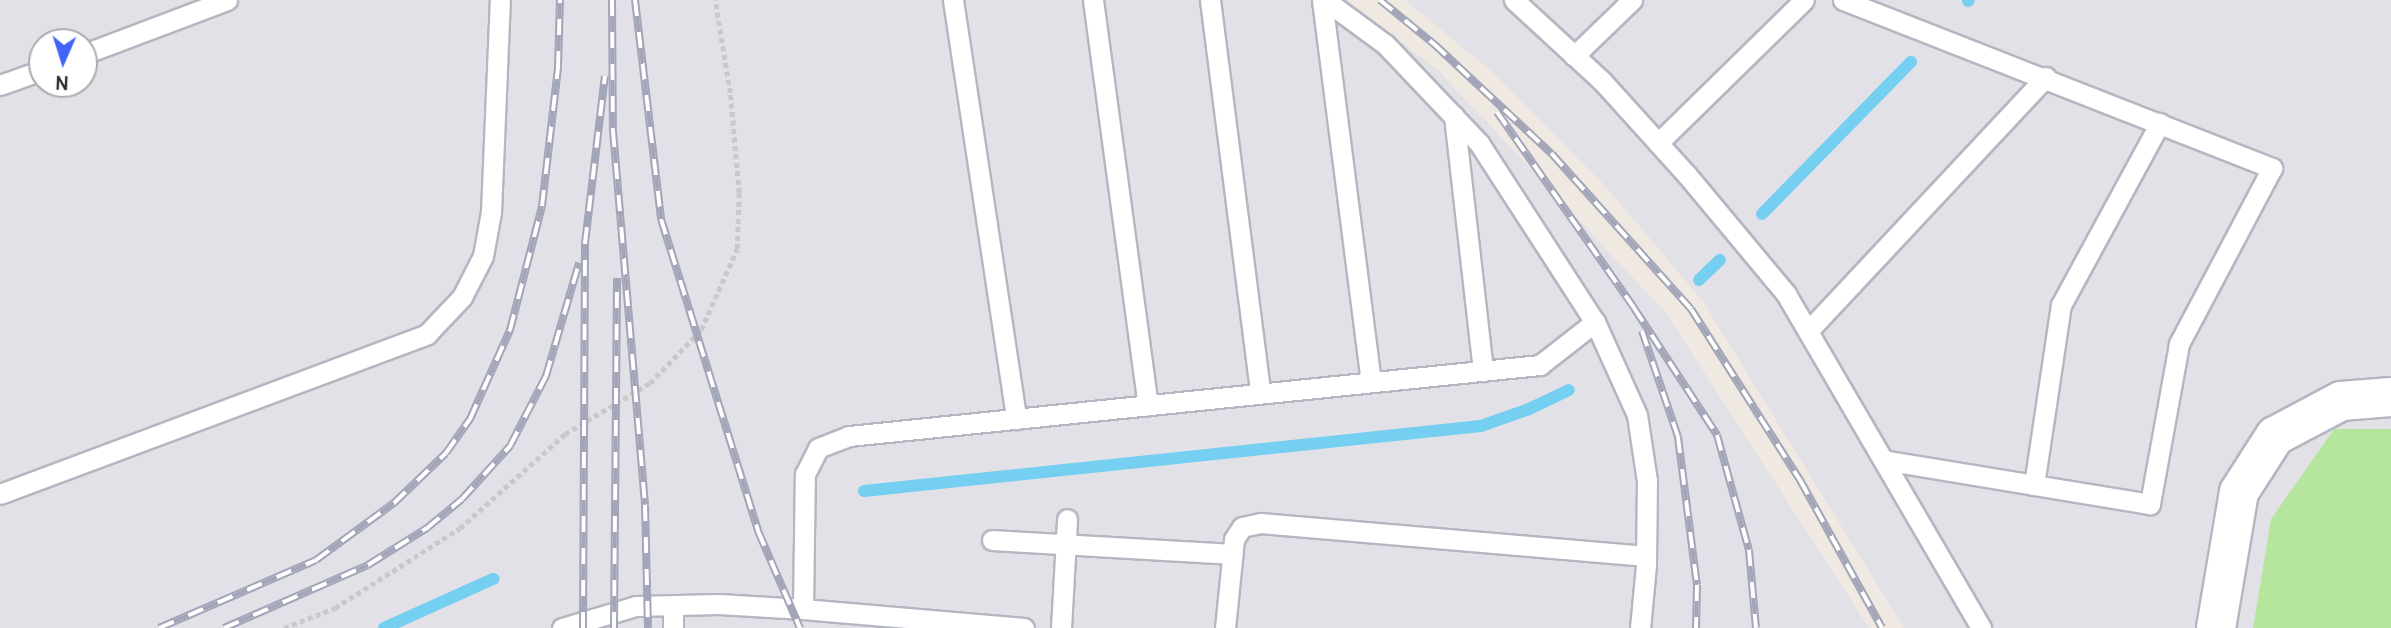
<!DOCTYPE html>
<style>
body{margin:0}
#map{position:relative;width:2391px;height:628px;overflow:hidden;background:#efe9e1;font-family:Cabin,sans-serif}
div>[style]{position:absolute}
.industrial>*{inset:0;background:#e3e1e8}
.green>*{inset:0;background:#b6e59e}
.stream>*{height:12px;margin:-6px;padding:0 6px;transform-origin:6px;border-radius:6px;background:#75cff0}
.path>*{height:4.5px;margin-top:-2.25px;transform-origin:0;background:repeating-linear-gradient(90deg,#c9c9c9 0 5px,transparent 0 8.5px)}
.roads{filter:drop-shadow(2px 0 #b4b7c1) drop-shadow(-2px 0 #b4b7c1) drop-shadow(0 2px #b4b7c1) drop-shadow(0 -2px #b4b7c1)}
.service>*{height:19px;margin:-9.5px;padding:0 9.5px;transform-origin:9.5px;border-radius:9.5px;background:#fff}
.minor>*{height:38px;margin:-19px;padding:0 19px;transform-origin:19px;border-radius:19px;background:#fff}
.rail>*{height:8px;margin-top:-4px;transform-origin:0;background:repeating-linear-gradient(90deg,#fff 0 16px,#a3a6b8 0 32px);box-sizing:border-box;border-block:2px solid #a3a6b8}
span{translate:-50% -50%;white-space:nowrap;text-align:center;line-height:1.15;-webkit-text-stroke:5px #fff;paint-order:stroke}
.north{position:absolute;left:28px;top:28px;width:70px;height:70px;box-sizing:border-box;background:#fff;border:2px solid #ababab;border-radius:50%;rotate:183deg;font-size:19px;font-weight:700;line-height:28px;text-align:center;color:#2e2e2e}
.north::after{content:'';display:block;margin:auto;width:24px;height:32px;background:#4264fb;clip-path:polygon(50% 0,100% 100%,50% 72%,0 100%)}
</style>
<div id="map">
<div class="industrial">
<i style="clip-path:polygon(evenodd,0 0,1346px 0,1439px 71px,1666px 313px,1869px 628px,0 628px,0 0,42px 42px,84px 42px,84px 84px,42px 84px,42px 42px)"></i>
<i style="clip-path:polygon(1405px 0,2391px 0,2391px 429px,2334px 429px,2271px 519px,2253px 628px,1904px 628px,1702px 300px,1605px 186px,1490px 70px)"></i>
</div>
<div class="green">
<i style="clip-path:polygon(2334px 429px,2391px 429px,2391px 628px,2253px 628px,2271px 519px)"></i>
</div>
<div class="stream">
<i style="left:1968px;top:1px;width:1px;rotate:-45deg"></i>
<i style="left:1762px;top:214px;width:213px;rotate:-45.6deg"></i>
<i style="left:1699px;top:280px;width:29px;rotate:-44deg"></i>
<i style="left:864px;top:491px;width:620px;rotate:-6.01deg"></i>
<i style="left:1481px;top:426px;width:51px;rotate:-19.5deg"></i>
<i style="left:1529px;top:409px;width:44px;rotate:-25.4deg"></i>
<i style="left:384px;top:628px;width:120px;rotate:-24.2deg"></i>
</div>
<div class="path">
<i style="left:284px;top:628px;width:55px;rotate:-21.4deg"></i>
<i style="left:335px;top:608px;width:148px;rotate:-32.6deg"></i>
<i style="left:460px;top:528px;width:141px;rotate:-41.8deg"></i>
<i style="left:565px;top:434px;width:99px;rotate:-31deg"></i>
<i style="left:650px;top:383px;width:74px;rotate:-46.1deg"></i>
<i style="left:701px;top:330px;width:89px;rotate:-66deg"></i>
<i style="left:737px;top:249px;width:56px;rotate:-88deg"></i>
<i style="left:739px;top:193px;width:100px;rotate:-95.1deg"></i>
<i style="left:730px;top:93px;width:94px;rotate:-99.2deg"></i>
</div>
<div class="roads">
<div class="service">
<i style="left:953px;top:0;width:424px;rotate:81.4deg"></i>
<i style="left:1093px;top:0;width:409px;rotate:82.3deg"></i>
<i style="left:1210px;top:0;width:396px;rotate:82.7deg"></i>
<i style="left:1322px;top:0;width:385px;rotate:82.7deg"></i>
<i style="left:1325px;top:0;width:74px;rotate:36.3deg"></i>
<i style="left:1385px;top:44px;width:137px;rotate:46.5deg"></i>
<i style="left:1479px;top:143px;width:213px;rotate:57.1deg"></i>
<i style="left:1595px;top:322px;width:102px;rotate:65.7deg"></i>
<i style="left:1637px;top:415px;width:67px;rotate:81.4deg"></i>
<i style="left:1647px;top:481px;width:84px;rotate:90.7deg"></i>
<i style="left:1646px;top:565px;width:63px;rotate:95.4deg"></i>
<i style="left:1514px;top:0;width:120px;rotate:42.6deg"></i>
<i style="left:1602px;top:81px;width:127px;rotate:47.9deg"></i>
<i style="left:1687px;top:175px;width:155px;rotate:50.2deg"></i>
<i style="left:1786px;top:294px;width:387px;rotate:59.7deg"></i>
<i style="left:1843px;top:0;width:461px;rotate:21.4deg"></i>
<i style="left:2272px;top:168px;width:199px;rotate:117.9deg"></i>
<i style="left:2179px;top:344px;width:163px;rotate:100.3deg"></i>
<i style="left:2150px;top:504px;width:118px;rotate:-170.7deg"></i>
<i style="left:84px;top:54px;width:153px;rotate:-20.7deg"></i>
<i style="left:1574px;top:56px;width:81px;rotate:-44deg"></i>
<i style="left:0;top:85px;width:45px;rotate:-19.7deg"></i>
<i style="left:1454px;top:116px;width:257px;rotate:83.5deg"></i>
<i style="left:1658px;top:143px;width:204px;rotate:-44.4deg"></i>
<i style="left:1808px;top:331px;width:348px;rotate:-46.9deg"></i>
<i style="left:1883px;top:460px;width:153px;rotate:9.4deg"></i>
<i style="left:2034px;top:485px;width:182px;rotate:-81.5deg"></i>
<i style="left:2061px;top:305px;width:207px;rotate:-61.5deg"></i>
<i style="left:0;top:494px;width:456px;rotate:-20.5deg"></i>
<i style="left:427px;top:334px;width:51px;rotate:-46.6deg"></i>
<i style="left:462px;top:297px;width:46px;rotate:-62.9deg"></i>
<i style="left:483px;top:256px;width:45px;rotate:-79.7deg"></i>
<i style="left:491px;top:212px;width:212px;rotate:-87.6deg"></i>
<i style="left:992px;top:540px;width:241px;rotate:3.3deg"></i>
<i style="left:673px;top:605px;width:23px;rotate:90deg"></i>
<i style="left:562px;top:628px;width:77px;rotate:-16.6deg"></i>
<i style="left:636px;top:606px;width:83px;rotate:-1.4deg"></i>
<i style="left:719px;top:604px;width:84px;rotate:3.4deg"></i>
<i style="left:1024px;top:628px;width:222px;rotate:-175.1deg"></i>
<i style="left:803px;top:609px;width:135px;rotate:-89.2deg"></i>
<i style="left:805px;top:474px;width:29px;rotate:-63deg"></i>
<i style="left:818px;top:448px;width:33px;rotate:-21deg"></i>
<i style="left:849px;top:436px;width:695px;rotate:-5.87deg"></i>
<i style="left:1540px;top:365px;width:70px;rotate:-38deg"></i>
<i style="left:1061px;top:628px;width:109px;rotate:-86.8deg"></i>
<i style="left:1225px;top:628px;width:89px;rotate:-84.2deg"></i>
<i style="left:1234px;top:539px;width:14px;rotate:-56deg"></i>
<i style="left:1242px;top:527px;width:19px;rotate:-12deg"></i>
<i style="left:1261px;top:523px;width:386px;rotate:4.9deg"></i>
</div>
<div class="minor">
<i style="left:2216px;top:628px;width:138px;rotate:-80.4deg"></i>
<i style="left:2239px;top:492px;width:67px;rotate:-57.3deg"></i>
<i style="left:2275px;top:436px;width:75px;rotate:-27.9deg"></i>
<i style="left:2341px;top:401px;width:50px;rotate:-4.6deg"></i>
</div>
</div>
<div class="rail">
<i style="left:612px;top:0;width:131px;rotate:89.6deg"></i>
<i style="left:613px;top:131px;width:375px;rotate:85.1deg"></i>
<i style="left:645px;top:505px;width:123px;rotate:88.6deg"></i>
<i style="left:635px;top:0;width:221px;rotate:83.2deg"></i>
<i style="left:661px;top:219px;width:327px;rotate:72.7deg"></i>
<i style="left:758px;top:531px;width:106px;rotate:66.6deg"></i>
<i style="left:1380px;top:0;width:70px;rotate:39.2deg"></i>
<i style="left:1434px;top:44px;width:161px;rotate:43deg"></i>
<i style="left:1552px;top:154px;width:208px;rotate:48.1deg"></i>
<i style="left:1691px;top:309px;width:203px;rotate:57.5deg"></i>
<i style="left:1800px;top:480px;width:169px;rotate:61deg"></i>
<i style="left:1497px;top:112px;width:239px;rotate:55deg"></i>
<i style="left:1634px;top:308px;width:152px;rotate:56.8deg"></i>
<i style="left:1717px;top:435px;width:119px;rotate:74.5deg"></i>
<i style="left:1749px;top:550px;width:78px;rotate:84.9deg"></i>
<i style="left:1642px;top:331px;width:112px;rotate:71.2deg"></i>
<i style="left:1678px;top:437px;width:149px;rotate:82.7deg"></i>
<i style="left:1697px;top:585px;width:43px;rotate:91.3deg"></i>
<i style="left:159px;top:628px;width:171px;rotate:-23.4deg"></i>
<i style="left:316px;top:560px;width:97px;rotate:-36.2deg"></i>
<i style="left:394px;top:503px;width:72px;rotate:-43.9deg"></i>
<i style="left:446px;top:453px;width:42px;rotate:-54.8deg"></i>
<i style="left:470px;top:419px;width:98px;rotate:-65.8deg"></i>
<i style="left:510px;top:330px;width:128px;rotate:-75.5deg"></i>
<i style="left:542px;top:206px;width:140px;rotate:-83.4deg"></i>
<i style="left:558px;top:67px;width:67px;rotate:-88.3deg"></i>
<i style="left:224px;top:628px;width:157px;rotate:-23.6deg"></i>
<i style="left:368px;top:565px;width:70px;rotate:-32.1deg"></i>
<i style="left:427px;top:528px;width:45px;rotate:-39.6deg"></i>
<i style="left:462px;top:499px;width:72px;rotate:-47.8deg"></i>
<i style="left:510px;top:446px;width:79px;rotate:-62.8deg"></i>
<i style="left:546px;top:376px;width:118px;rotate:-73.7deg"></i>
<i style="left:583px;top:628px;width:385px;rotate:-89.7deg"></i>
<i style="left:585px;top:243px;width:168px;rotate:-83.2deg"></i>
<i style="left:614px;top:628px;width:350px;rotate:-89.5deg"></i>
</div>
<div class="north">N</div>
</div>
